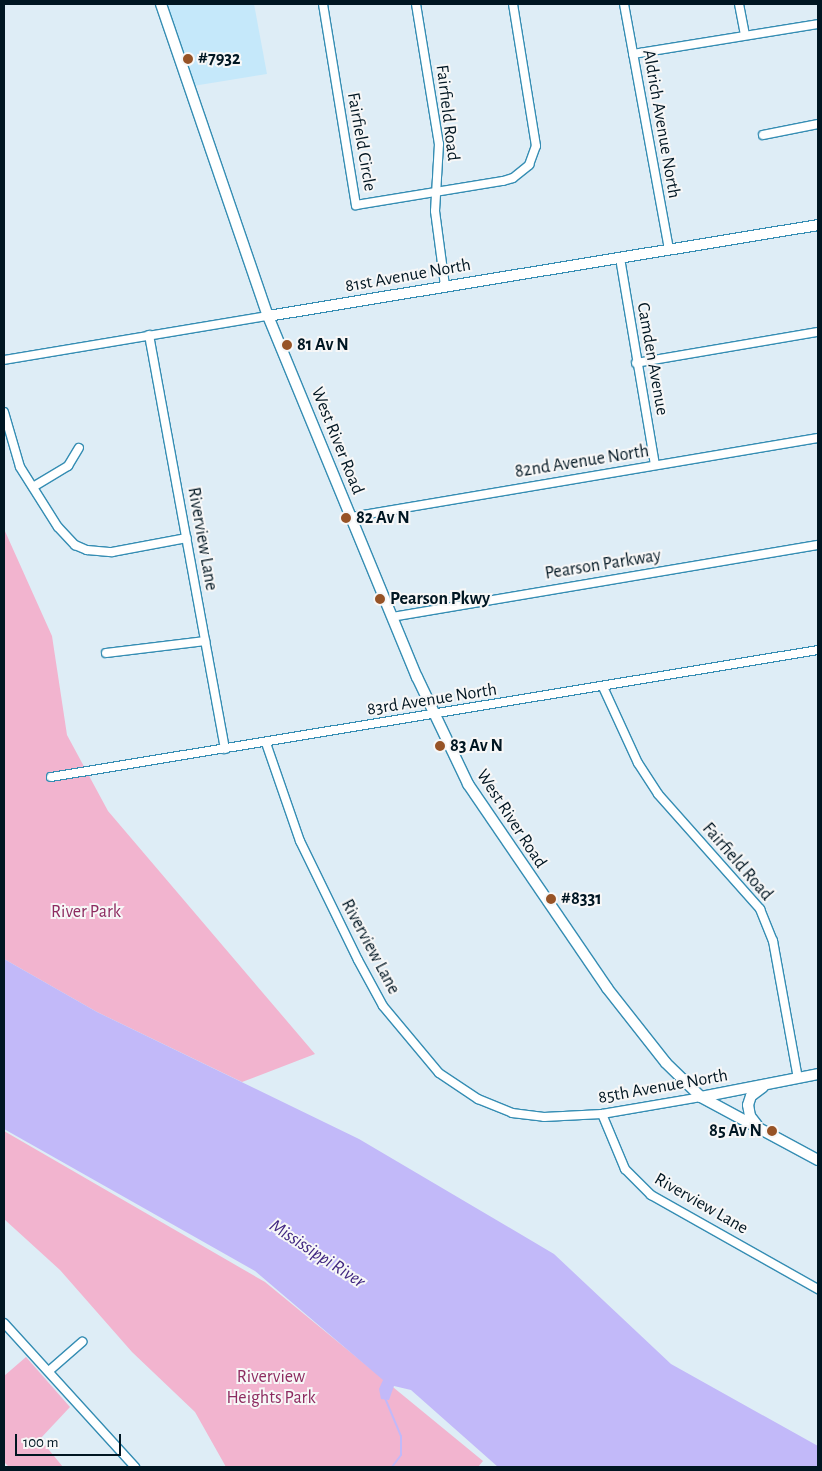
<!DOCTYPE html>
<style>
body{margin:0}
#map{position:relative;width:822px;height:1471px;overflow:hidden;background:#deedf6;font-family:"Alegreya Sans",sans-serif}
div>[style]{position:absolute}
.built>*{inset:0;background:#c5e8fa}
.green>*{inset:0;background:#f2b4cf}
.water>*{inset:0;background:#c2b9f9}
.stream>*{height:2px;margin:-1px;padding:0 1px;transform-origin:1px;border-radius:1px;background:#c2b9f9}
.roads{filter:drop-shadow(1px 0 #358db3) drop-shadow(-1px 0 #358db3) drop-shadow(0 1px #358db3) drop-shadow(0 -1px #358db3)}
.minor>*{height:8px;margin:-4px;padding:0 4px;transform-origin:4px;border-radius:4px;background:#fff}
.tertiary>*{height:10px;margin:-5px;padding:0 5px;transform-origin:5px;border-radius:5px;background:#fff}
.dots>*{width:14px;height:14px;translate:-50% -50%;box-sizing:border-box;border:2px solid #f7f7f7;border-radius:50%}
span{translate:-50% -50%;white-space:nowrap;text-align:center;line-height:1.15;-webkit-text-stroke:4px #f7f7f7;paint-order:stroke}
.poi-label{font-size:18px;color:#001622;font-weight:700}
.left{translate:0 -50%;text-align:left}
.right{translate:-100% -50%;text-align:right}
.street-label{font-size:18px;color:#001622}
.park-label{font-size:18px;color:#8d2b60}
.water-label{font-size:19px;color:#412781;font-style:italic}
.frame{position:absolute;inset:0;border:5px solid #001622;pointer-events:none}
.scale{position:absolute;left:15px;top:1434px;width:106px;height:22px;box-sizing:border-box;border:2px solid #001622;border-top:0;padding-left:6px;font-size:15px;line-height:18px;white-space:nowrap;color:#001622;-webkit-text-stroke:4px #f7f7f7;paint-order:stroke}
</style>
<div id="map">
<div class="built">
<i style="clip-path:polygon(166px 4px,254px 4px,267px 74px,193px 86px)"></i>
</div>
<div class="green">
<i style="clip-path:polygon(4px 529px,52px 636px,67px 735px,108px 811px,315px 1054px,242px 1082px,97px 1012px,4px 959px)"></i>
<i style="clip-path:polygon(4px 1131px,265px 1282px,483px 1461px,478px 1467px,226px 1467px,195px 1412px,132px 1352px,60px 1270px,4px 1219px)"></i>
<i style="clip-path:polygon(26px 1357px,70px 1407px,40px 1439px,63px 1467px,9px 1467px,4px 1462px,4px 1376px)"></i>
</div>
<div class="water">
<i style="clip-path:polygon(4px 959px,97px 1012px,359px 1139px,554px 1254px,671px 1364px,818px 1446px,818px 1467px,498px 1467px,411px 1390px,394px 1386px,389px 1400px,381px 1399px,379px 1389px,383px 1380px,255px 1271px,4px 1129px)"></i>
</div>
<div class="stream">
<i style="left:385px;top:1398px;width:41px;rotate:67.2deg"></i>
<i style="left:401px;top:1436px;width:19px;rotate:90deg"></i>
<i style="left:401px;top:1455px;width:15px;rotate:127deg"></i>
</div>
<div class="roads">
<div class="minor">
<i style="left:323px;top:4px;width:204px;rotate:80.7deg"></i>
<i style="left:356px;top:205px;width:149px;rotate:-9.3deg"></i>
<i style="left:503px;top:181px;width:10px;rotate:-17deg"></i>
<i style="left:513px;top:178px;width:21px;rotate:-39deg"></i>
<i style="left:529px;top:165px;width:20px;rotate:-70deg"></i>
<i style="left:536px;top:146px;width:144px;rotate:-99.2deg"></i>
<i style="left:416px;top:4px;width:142px;rotate:80.7deg"></i>
<i style="left:439px;top:144px;width:67px;rotate:93.4deg"></i>
<i style="left:435px;top:211px;width:76px;rotate:82.4deg"></i>
<i style="left:624px;top:4px;width:249px;rotate:79.6deg"></i>
<i style="left:739px;top:4px;width:31px;rotate:79deg"></i>
<i style="left:633px;top:54px;width:187px;rotate:-9.2deg"></i>
<i style="left:763px;top:135px;width:56px;rotate:-11.3deg"></i>
<i style="left:620px;top:258px;width:210px;rotate:80.4deg"></i>
<i style="left:149px;top:335px;width:421px;rotate:79.6deg"></i>
<i style="left:4px;top:360px;width:268px;rotate:-9.5deg"></i>
<i style="left:636px;top:363px;width:185px;rotate:-9.7deg"></i>
<i style="left:4px;top:412px;width:57px;rotate:73.8deg"></i>
<i style="left:20px;top:467px;width:71px;rotate:57.7deg"></i>
<i style="left:58px;top:527px;width:25px;rotate:47deg"></i>
<i style="left:75px;top:545px;width:13px;rotate:23deg"></i>
<i style="left:87px;top:550px;width:25px;rotate:5deg"></i>
<i style="left:112px;top:552px;width:76px;rotate:-10.6deg"></i>
<i style="left:33px;top:487px;width:41px;rotate:-31deg"></i>
<i style="left:68px;top:466px;width:21px;rotate:-59deg"></i>
<i style="left:351px;top:517px;width:474px;rotate:-9.6deg"></i>
<i style="left:392px;top:617px;width:432px;rotate:-9.6deg"></i>
<i style="left:106px;top:653px;width:100px;rotate:-6.9deg"></i>
<i style="left:603px;top:687px;width:84px;rotate:65.3deg"></i>
<i style="left:638px;top:763px;width:37px;rotate:57deg"></i>
<i style="left:658px;top:794px;width:154px;rotate:48.4deg"></i>
<i style="left:760px;top:909px;width:35px;rotate:68deg"></i>
<i style="left:773px;top:941px;width:139px;rotate:79.7deg"></i>
<i style="left:266px;top:743px;width:104px;rotate:70.9deg"></i>
<i style="left:300px;top:841px;width:132px;rotate:64deg"></i>
<i style="left:358px;top:960px;width:52px;rotate:61.5deg"></i>
<i style="left:383px;top:1006px;width:87px;rotate:50.1deg"></i>
<i style="left:439px;top:1073px;width:47px;rotate:33.7deg"></i>
<i style="left:478px;top:1099px;width:37px;rotate:22deg"></i>
<i style="left:512px;top:1113px;width:32px;rotate:7deg"></i>
<i style="left:544px;top:1117px;width:58px;rotate:-3deg"></i>
<i style="left:602px;top:1114px;width:100px;rotate:-9.7deg"></i>
<i style="left:51px;top:777px;width:777px;rotate:-9.4deg"></i>
<i style="left:602px;top:1114px;width:60px;rotate:67.3deg"></i>
<i style="left:625px;top:1169px;width:37px;rotate:45deg"></i>
<i style="left:651px;top:1195px;width:192px;rotate:29.4deg"></i>
<i style="left:4px;top:1323px;width:195px;rotate:47.7deg"></i>
<i style="left:50px;top:1370px;width:43px;rotate:-41.2deg"></i>
</div>
<div class="tertiary">
<i style="left:161px;top:4px;width:330px;rotate:71.1deg"></i>
<i style="left:268px;top:316px;width:391px;rotate:67.6deg"></i>
<i style="left:417px;top:677px;width:119px;rotate:64.5deg"></i>
<i style="left:468px;top:784px;width:247px;rotate:55.7deg"></i>
<i style="left:607px;top:988px;width:95px;rotate:51.8deg"></i>
<i style="left:666px;top:1063px;width:49px;rotate:44.2deg"></i>
<i style="left:701px;top:1097px;width:133px;rotate:28.3deg"></i>
<i style="left:268px;top:316px;width:557px;rotate:-9.39deg"></i>
<i style="left:701px;top:1097px;width:119px;rotate:-11.1deg"></i>
<i style="left:757px;top:1125px;width:11px;rotate:-128deg"></i>
<i style="left:750px;top:1116px;width:11px;rotate:-100deg"></i>
<i style="left:748px;top:1105px;width:9px;rotate:-72deg"></i>
<i style="left:751px;top:1096px;width:15px;rotate:-37deg"></i>
</div>
</div>
<div class="dots">
<i style="left:188px;top:59px;background:#975326"></i>
<i style="left:287px;top:345px;background:#975326"></i>
<i style="left:346px;top:518px;background:#975326"></i>
<i style="left:380px;top:599px;background:#975326"></i>
<i style="left:440px;top:746px;background:#975326"></i>
<i style="left:551px;top:899px;background:#975326"></i>
<i style="left:772px;top:1131px;background:#975326"></i>
</div>
<div class="poi-label">
<span class="left" style="left:198px;top:59px">#7932</span>
<span class="left" style="left:297px;top:345px">81 Av N</span>
<span class="left" style="left:356px;top:518px">82 Av N</span>
<span class="left" style="left:390px;top:599px">Pearson Pkwy</span>
<span class="left" style="left:450px;top:746px">83 Av N</span>
<span class="left" style="left:561px;top:899px">#8331</span>
<span class="right" style="left:762px;top:1131px">85 Av N</span>
</div>
<div class="street-label">
<span style="left:447px;top:113px;rotate:83deg">Fairfield Road</span>
<span style="left:661px;top:124px;rotate:80deg">Aldrich Avenue North</span>
<span style="left:361px;top:142px;rotate:80deg">Fairfield Circle</span>
<span style="left:408px;top:276px;rotate:-10deg">81st Avenue North</span>
<span style="left:652px;top:359px;rotate:80deg">Camden Avenue</span>
<span style="left:337px;top:441px;rotate:68deg">West River Road</span>
<span style="left:582px;top:462px;rotate:-9deg">82nd Avenue North</span>
<span style="left:202px;top:539px;rotate:80deg">Riverview Lane</span>
<span style="left:603px;top:565px;rotate:-9deg">Pearson Parkway</span>
<span style="left:432px;top:700px;rotate:-9deg">83rd Avenue North</span>
<span style="left:511px;top:819px;rotate:57deg">West River Road</span>
<span style="left:737px;top:862px;rotate:49deg">Fairfield Road</span>
<span style="left:370px;top:947px;rotate:62deg">Riverview Lane</span>
<span style="left:663px;top:1087px;rotate:-10deg">85th Avenue North</span>
<span style="left:701px;top:1204px;rotate:30deg">Riverview Lane</span>
</div>
<div class="park-label">
<span style="left:86px;top:912px">River Park</span>
<span style="left:271px;top:1388px">Riverview<br>Heights Park</span>
</div>
<div class="water-label">
<span style="left:317px;top:1254px;rotate:33deg">Mississippi River</span>
</div>
<div class="frame"></div>
<div class="scale">100 m</div>
</div>
